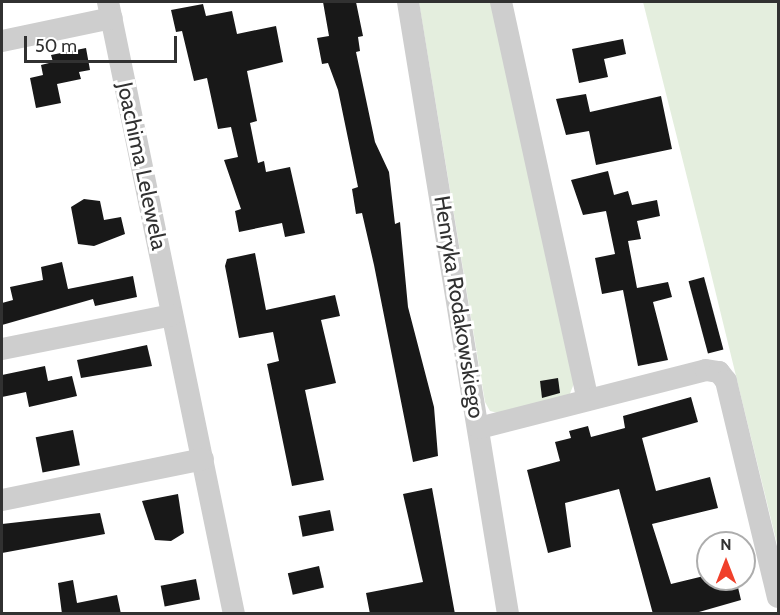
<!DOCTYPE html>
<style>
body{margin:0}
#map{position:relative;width:780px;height:615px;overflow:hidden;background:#fff;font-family:Cabin,sans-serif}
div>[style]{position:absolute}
.green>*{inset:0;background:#e4eede}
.building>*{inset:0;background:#181818;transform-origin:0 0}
.minor>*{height:22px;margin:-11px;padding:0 11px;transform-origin:11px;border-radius:11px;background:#cecece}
span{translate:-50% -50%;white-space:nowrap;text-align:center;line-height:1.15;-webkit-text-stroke:6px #fff;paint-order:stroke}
.street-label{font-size:22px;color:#313131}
.frame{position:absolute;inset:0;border:3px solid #313131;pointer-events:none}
.north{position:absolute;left:696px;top:531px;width:60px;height:60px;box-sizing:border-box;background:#fff;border:2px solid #adadad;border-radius:50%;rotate:0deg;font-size:16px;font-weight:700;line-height:24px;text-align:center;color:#313131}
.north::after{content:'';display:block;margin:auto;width:21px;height:27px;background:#f0402b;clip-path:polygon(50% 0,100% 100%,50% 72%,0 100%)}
.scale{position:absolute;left:24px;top:36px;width:153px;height:27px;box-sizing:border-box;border:3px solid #313131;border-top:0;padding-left:8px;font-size:18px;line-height:21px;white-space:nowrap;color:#313131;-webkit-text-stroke:4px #fff;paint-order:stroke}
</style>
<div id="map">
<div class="green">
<i style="clip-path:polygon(419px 2px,492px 2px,575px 381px,569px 396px,502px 414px,490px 411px,485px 402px)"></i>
<i style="clip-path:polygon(643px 2px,778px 2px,778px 548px,706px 253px)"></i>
</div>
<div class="building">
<i style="clip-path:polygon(323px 2px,356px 2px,363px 36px,358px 37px,360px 51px,356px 52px,375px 142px,389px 172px,395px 224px,400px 222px,408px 307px,434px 407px,438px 456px,413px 462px,374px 265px,362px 213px,356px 214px,352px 189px,358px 187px,338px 90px,328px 63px,322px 64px,317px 38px,329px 36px)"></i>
<i style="clip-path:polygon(203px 4px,206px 16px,232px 11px,237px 34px,276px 26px,283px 62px,247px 71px,257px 121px,250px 123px,258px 163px,264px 161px,266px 172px,290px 167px,305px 233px,285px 237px,282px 223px,239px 232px,235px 211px,241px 209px,224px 160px,238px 157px,231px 127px,218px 129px,207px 78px,194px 81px,182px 31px,176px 32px,171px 10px)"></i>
<i style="clip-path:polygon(623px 39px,626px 54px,604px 59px,608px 77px,579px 83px,572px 49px)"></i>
<i style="clip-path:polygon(86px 48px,90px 70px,79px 72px,81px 79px,57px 84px,61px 103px,36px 108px,30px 78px,43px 75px,41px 65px,53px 62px,51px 55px)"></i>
<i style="clip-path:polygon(586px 94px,590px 112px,661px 96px,672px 149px,596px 165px,589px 131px,566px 135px,556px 99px)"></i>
<i style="clip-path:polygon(608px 171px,614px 195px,628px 191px,632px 205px,657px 200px,660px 216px,637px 221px,641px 239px,628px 241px,637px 288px,668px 282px,672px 297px,653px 302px,668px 360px,638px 366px,623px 290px,602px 294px,595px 258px,615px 254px,606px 211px,583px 215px,571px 180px)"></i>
<i style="clip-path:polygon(84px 199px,100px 201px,104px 220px,121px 217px,125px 234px,94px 246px,78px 244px,71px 207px)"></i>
<i style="clip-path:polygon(255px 253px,266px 310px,335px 295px,340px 316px,321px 320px,336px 383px,305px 390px,324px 480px,292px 486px,267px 364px,279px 361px,273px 332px,239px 338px,225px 266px,227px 259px)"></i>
<i style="clip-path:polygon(62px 262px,68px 289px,133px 276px,137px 297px,95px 306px,93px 299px,2px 325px,2px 303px,13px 300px,10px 287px,43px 280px,41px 267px)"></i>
<i style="left:704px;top:277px;width:75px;height:16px;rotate:75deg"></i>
<i style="clip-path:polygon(147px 345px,152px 366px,81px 378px,77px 360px)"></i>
<i style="clip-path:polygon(45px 366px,48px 381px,72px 376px,77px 396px,29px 407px,26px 392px,2px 397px,2px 375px)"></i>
<i style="clip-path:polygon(558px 378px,560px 393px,542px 398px,540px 381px)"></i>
<i style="clip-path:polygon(691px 397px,698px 422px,642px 438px,656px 491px,710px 477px,718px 508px,652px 524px,671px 584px,708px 575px,736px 579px,741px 600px,692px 614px,653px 614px,619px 489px,565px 503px,571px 547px,548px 553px,527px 470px,560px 461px,555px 442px,571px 438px,569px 431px,588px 426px,591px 437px,625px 428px,623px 416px)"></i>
<i style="left:73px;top:430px;width:36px;height:38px;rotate:79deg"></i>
<i style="clip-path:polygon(432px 488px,455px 614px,370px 614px,366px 593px,423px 582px,403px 494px)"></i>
<i style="clip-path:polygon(178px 494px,184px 533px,171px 541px,155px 540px,142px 501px)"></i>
<i style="left:330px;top:510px;width:21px;height:32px;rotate:79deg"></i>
<i style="clip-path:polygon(100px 513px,105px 534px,2px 553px,2px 524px)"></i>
<i style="left:319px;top:566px;width:22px;height:32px;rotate:77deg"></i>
<i style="left:196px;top:579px;width:21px;height:36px;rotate:79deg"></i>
<i style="clip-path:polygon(73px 580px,77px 603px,117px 595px,121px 614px,62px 614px,58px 583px)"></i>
</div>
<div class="minor">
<i style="left:108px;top:2px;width:625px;rotate:78.37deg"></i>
<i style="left:408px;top:2px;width:620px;rotate:80.72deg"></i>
<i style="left:501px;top:2px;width:407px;rotate:77.7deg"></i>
<i style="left:2px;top:41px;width:112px;rotate:-11.8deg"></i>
<i style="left:2px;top:349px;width:173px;rotate:-11.3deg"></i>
<i style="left:479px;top:428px;width:234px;rotate:-14.3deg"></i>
<i style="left:706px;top:370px;width:13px;rotate:9deg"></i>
<i style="left:719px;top:372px;width:11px;rotate:52deg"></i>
<i style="left:726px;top:381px;width:222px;rotate:76.5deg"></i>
<i style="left:2px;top:500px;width:205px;rotate:-11.5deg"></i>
</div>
<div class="street-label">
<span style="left:142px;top:166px;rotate:78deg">Joachima Lelewela</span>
<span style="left:459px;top:307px;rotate:81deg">Henryka Rodakowskiego</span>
</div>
<div class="frame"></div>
<div class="north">N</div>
<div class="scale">50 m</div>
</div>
